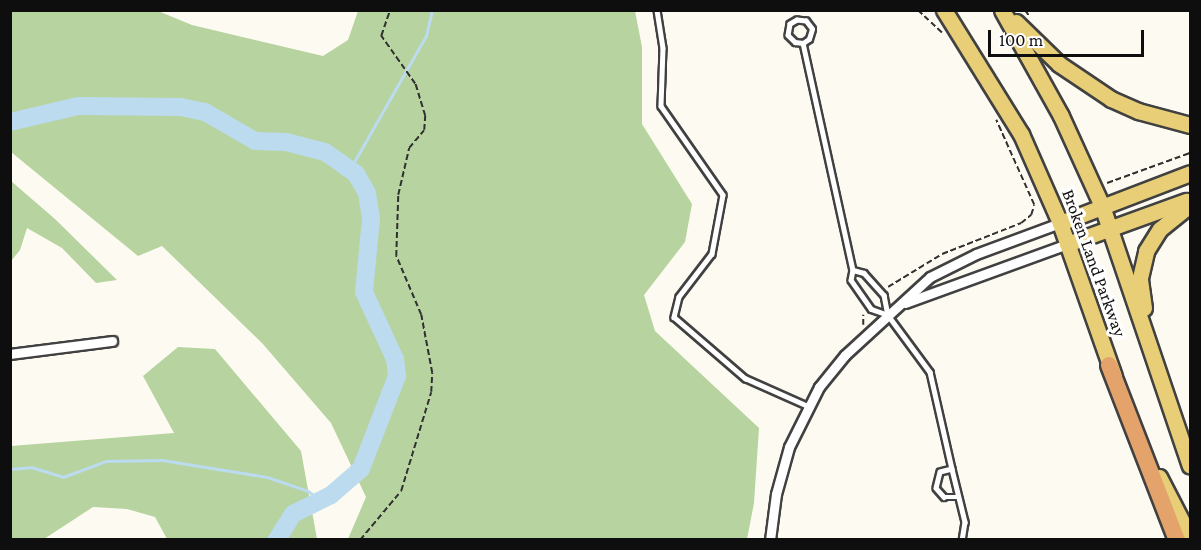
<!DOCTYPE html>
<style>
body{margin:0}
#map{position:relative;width:1201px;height:550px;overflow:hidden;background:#fdfbf1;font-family:"Crimson Pro",serif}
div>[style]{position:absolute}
.forest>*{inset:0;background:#b6d3a0}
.stream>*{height:3px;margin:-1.5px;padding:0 1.5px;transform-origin:1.5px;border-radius:1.5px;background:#bcdbef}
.river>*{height:18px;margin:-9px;padding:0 9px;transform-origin:9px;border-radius:9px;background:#bcdbef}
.path>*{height:1.5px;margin-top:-0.75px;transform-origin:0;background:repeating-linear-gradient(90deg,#303030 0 6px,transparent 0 9px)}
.roads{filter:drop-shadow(2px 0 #414141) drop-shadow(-2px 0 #414141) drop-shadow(0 2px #414141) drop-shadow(0 -2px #414141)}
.service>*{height:4.5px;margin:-2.25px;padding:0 2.25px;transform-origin:2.25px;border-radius:2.25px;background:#fff}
.minor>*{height:9px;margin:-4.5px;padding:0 4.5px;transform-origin:4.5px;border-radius:4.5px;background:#fff}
.primary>*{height:15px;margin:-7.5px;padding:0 7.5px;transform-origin:7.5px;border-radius:7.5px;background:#e8cf77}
.motorway>*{height:16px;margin:-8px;padding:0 8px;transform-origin:8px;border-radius:8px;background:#e3a36a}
span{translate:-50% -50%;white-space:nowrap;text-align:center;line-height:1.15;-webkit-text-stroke:6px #fff;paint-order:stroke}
.street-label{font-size:18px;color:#0e0e0e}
.frame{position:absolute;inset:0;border:12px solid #0e0e0e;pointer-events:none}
.scale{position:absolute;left:988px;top:30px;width:156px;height:27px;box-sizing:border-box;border:3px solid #0e0e0e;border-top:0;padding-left:8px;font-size:18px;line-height:21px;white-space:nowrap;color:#0e0e0e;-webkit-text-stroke:4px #fff;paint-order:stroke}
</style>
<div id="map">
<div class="forest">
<i style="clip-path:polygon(10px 11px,158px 11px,192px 25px,323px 56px,348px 40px,358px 11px,635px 11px,642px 47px,642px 124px,692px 204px,685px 242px,644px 295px,655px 331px,759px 428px,754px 503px,747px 539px,348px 539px,366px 497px,331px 423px,262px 343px,162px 246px,138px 256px,11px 152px)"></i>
<i style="clip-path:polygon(11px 181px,55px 219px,117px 280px,96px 283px,62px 248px,27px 228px,20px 250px,11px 261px)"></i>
<i style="clip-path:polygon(178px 347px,215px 349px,301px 451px,317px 539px,167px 539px,155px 517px,127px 509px,93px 507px,44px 539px,11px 539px,11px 446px,174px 433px,143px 376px)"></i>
</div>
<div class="stream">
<i style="left:350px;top:169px;width:153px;rotate:-60.3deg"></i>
<i style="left:426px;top:36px;width:27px;rotate:-77deg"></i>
<i style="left:10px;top:469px;width:21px;rotate:-5deg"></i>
<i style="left:31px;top:467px;width:34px;rotate:17deg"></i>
<i style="left:63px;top:477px;width:46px;rotate:-20.4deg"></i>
<i style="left:106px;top:461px;width:56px;rotate:-1deg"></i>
<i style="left:162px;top:460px;width:106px;rotate:9.2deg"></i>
<i style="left:267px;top:477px;width:43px;rotate:18.9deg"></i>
<i style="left:308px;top:491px;width:16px;rotate:38deg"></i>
</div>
<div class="river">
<i style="left:10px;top:122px;width:70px;rotate:-13.2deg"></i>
<i style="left:78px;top:106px;width:103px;rotate:0.6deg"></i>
<i style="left:181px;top:107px;width:25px;rotate:12deg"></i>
<i style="left:205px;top:112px;width:58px;rotate:30.1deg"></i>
<i style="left:255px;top:141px;width:31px;rotate:2deg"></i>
<i style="left:286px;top:142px;width:40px;rotate:14.4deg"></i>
<i style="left:325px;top:152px;width:38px;rotate:35deg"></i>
<i style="left:356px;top:174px;width:22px;rotate:60deg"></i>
<i style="left:367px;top:193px;width:26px;rotate:81deg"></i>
<i style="left:371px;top:219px;width:73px;rotate:95.5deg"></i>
<i style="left:364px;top:292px;width:74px;rotate:65.2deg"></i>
<i style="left:395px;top:359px;width:17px;rotate:83deg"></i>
<i style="left:397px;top:376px;width:100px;rotate:111.2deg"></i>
<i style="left:361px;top:469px;width:40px;rotate:139deg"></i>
<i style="left:331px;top:495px;width:42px;rotate:153.4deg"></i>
<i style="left:293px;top:514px;width:31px;rotate:122deg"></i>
</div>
<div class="path">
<i style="left:918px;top:10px;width:33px;rotate:43deg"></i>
<i style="left:1025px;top:10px;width:9px;rotate:54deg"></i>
<i style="left:1107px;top:183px;width:88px;rotate:-19.9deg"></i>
<i style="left:888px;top:287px;width:63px;rotate:-31.4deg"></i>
<i style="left:942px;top:254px;width:85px;rotate:-21.4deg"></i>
<i style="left:1021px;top:223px;width:13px;rotate:-39deg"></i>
<i style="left:1031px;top:215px;width:10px;rotate:-73deg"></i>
<i style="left:1034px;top:205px;width:93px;rotate:-114.1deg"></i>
<i style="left:863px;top:325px;width:10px;rotate:-90deg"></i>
<i style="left:360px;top:540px;width:64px;rotate:-50.1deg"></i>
<i style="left:401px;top:491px;width:103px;rotate:-73.1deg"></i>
<i style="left:431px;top:392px;width:19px;rotate:-87deg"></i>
<i style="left:432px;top:373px;width:59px;rotate:-100.7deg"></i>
<i style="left:421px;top:315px;width:64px;rotate:-113deg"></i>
<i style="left:396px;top:256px;width:61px;rotate:-88.1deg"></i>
<i style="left:398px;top:195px;width:48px;rotate:-76.8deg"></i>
<i style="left:409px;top:148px;width:23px;rotate:-50deg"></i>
<i style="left:424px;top:130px;width:14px;rotate:-86deg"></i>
<i style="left:425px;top:116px;width:34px;rotate:-107deg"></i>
<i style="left:415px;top:84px;width:59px;rotate:-125.3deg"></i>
<i style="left:381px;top:36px;width:28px;rotate:-71deg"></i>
</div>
<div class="roads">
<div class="service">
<i style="left:657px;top:10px;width:38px;rotate:81deg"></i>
<i style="left:663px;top:48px;width:58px;rotate:92deg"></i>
<i style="left:661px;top:106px;width:108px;rotate:55.1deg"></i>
<i style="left:723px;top:195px;width:60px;rotate:100.6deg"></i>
<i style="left:712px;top:254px;width:54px;rotate:127.5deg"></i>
<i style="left:679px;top:297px;width:21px;rotate:104deg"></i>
<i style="left:674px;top:317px;width:94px;rotate:40.7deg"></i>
<i style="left:745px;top:378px;width:69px;rotate:24deg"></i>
<i style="left:803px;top:43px;width:7px;rotate:-34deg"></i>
<i style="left:809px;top:39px;width:10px;rotate:-73deg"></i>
<i style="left:812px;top:29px;width:10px;rotate:-127deg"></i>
<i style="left:806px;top:21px;width:9px;rotate:-174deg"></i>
<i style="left:797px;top:20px;width:8px;rotate:150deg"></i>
<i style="left:790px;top:24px;width:11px;rotate:100deg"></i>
<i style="left:788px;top:35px;width:10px;rotate:45deg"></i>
<i style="left:795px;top:42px;width:8px;rotate:7deg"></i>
<i style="left:803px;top:43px;width:232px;rotate:77.6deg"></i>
<i style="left:853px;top:270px;width:10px;rotate:101deg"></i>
<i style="left:851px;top:280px;width:35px;rotate:55deg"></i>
<i style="left:871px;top:309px;width:18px;rotate:19deg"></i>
<i style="left:853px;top:270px;width:11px;rotate:15deg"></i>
<i style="left:864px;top:273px;width:30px;rotate:48deg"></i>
<i style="left:884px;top:295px;width:20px;rotate:79deg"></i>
<i style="left:888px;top:315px;width:71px;rotate:53.6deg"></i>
<i style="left:930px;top:372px;width:99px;rotate:77.2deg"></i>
<i style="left:952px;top:469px;width:12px;rotate:166deg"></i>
<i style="left:940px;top:472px;width:16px;rotate:104deg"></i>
<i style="left:936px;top:488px;width:12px;rotate:48deg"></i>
<i style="left:944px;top:497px;width:15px"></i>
<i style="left:952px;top:469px;width:55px;rotate:76.2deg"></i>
<i style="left:965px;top:522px;width:18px;rotate:99deg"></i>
</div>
<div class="minor">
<i style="left:905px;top:303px;width:172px;rotate:-20deg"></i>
<i style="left:10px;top:354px;width:103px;rotate:-7.3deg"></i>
<i style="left:770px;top:540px;width:46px;rotate:-82.6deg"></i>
<i style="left:776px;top:494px;width:49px;rotate:-74.5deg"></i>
<i style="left:789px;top:447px;width:67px;rotate:-63.4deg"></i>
<i style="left:819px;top:387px;width:41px;rotate:-50.9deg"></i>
<i style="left:845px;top:355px;width:115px;rotate:-42.5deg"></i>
<i style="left:930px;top:277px;width:51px;rotate:-26.6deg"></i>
<i style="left:976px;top:254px;width:90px;rotate:-20.3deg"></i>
</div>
<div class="primary">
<i style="left:944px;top:10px;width:146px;rotate:58.2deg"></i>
<i style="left:1021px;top:134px;width:97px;rotate:66.3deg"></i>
<i style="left:1060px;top:223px;width:162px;rotate:70.6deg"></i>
<i style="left:1002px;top:10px;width:121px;rotate:60.9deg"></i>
<i style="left:1061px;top:116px;width:99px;rotate:65.5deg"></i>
<i style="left:1102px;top:206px;width:274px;rotate:71.3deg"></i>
<i style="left:1016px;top:22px;width:60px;rotate:44.3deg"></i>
<i style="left:1059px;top:64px;width:63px;rotate:33.9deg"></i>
<i style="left:1111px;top:99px;width:30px;rotate:24deg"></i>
<i style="left:1138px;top:111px;width:54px;rotate:15.1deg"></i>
<i style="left:1060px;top:223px;width:139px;rotate:-21deg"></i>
<i style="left:1067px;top:244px;width:127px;rotate:-19.9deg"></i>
<i style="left:1144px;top:308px;width:30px;rotate:-98deg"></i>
<i style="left:1140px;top:278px;width:28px;rotate:-77deg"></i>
<i style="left:1146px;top:251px;width:26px;rotate:-58deg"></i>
<i style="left:1160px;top:229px;width:38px;rotate:-39deg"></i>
<i style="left:1159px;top:477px;width:68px;rotate:62.7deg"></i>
</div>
<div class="motorway">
<i style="left:1109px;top:365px;width:188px;rotate:68.8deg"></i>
</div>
</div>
<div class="street-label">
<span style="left:1094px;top:263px;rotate:70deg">Broken Land Parkway</span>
</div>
<div class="frame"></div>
<div class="scale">100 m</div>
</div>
